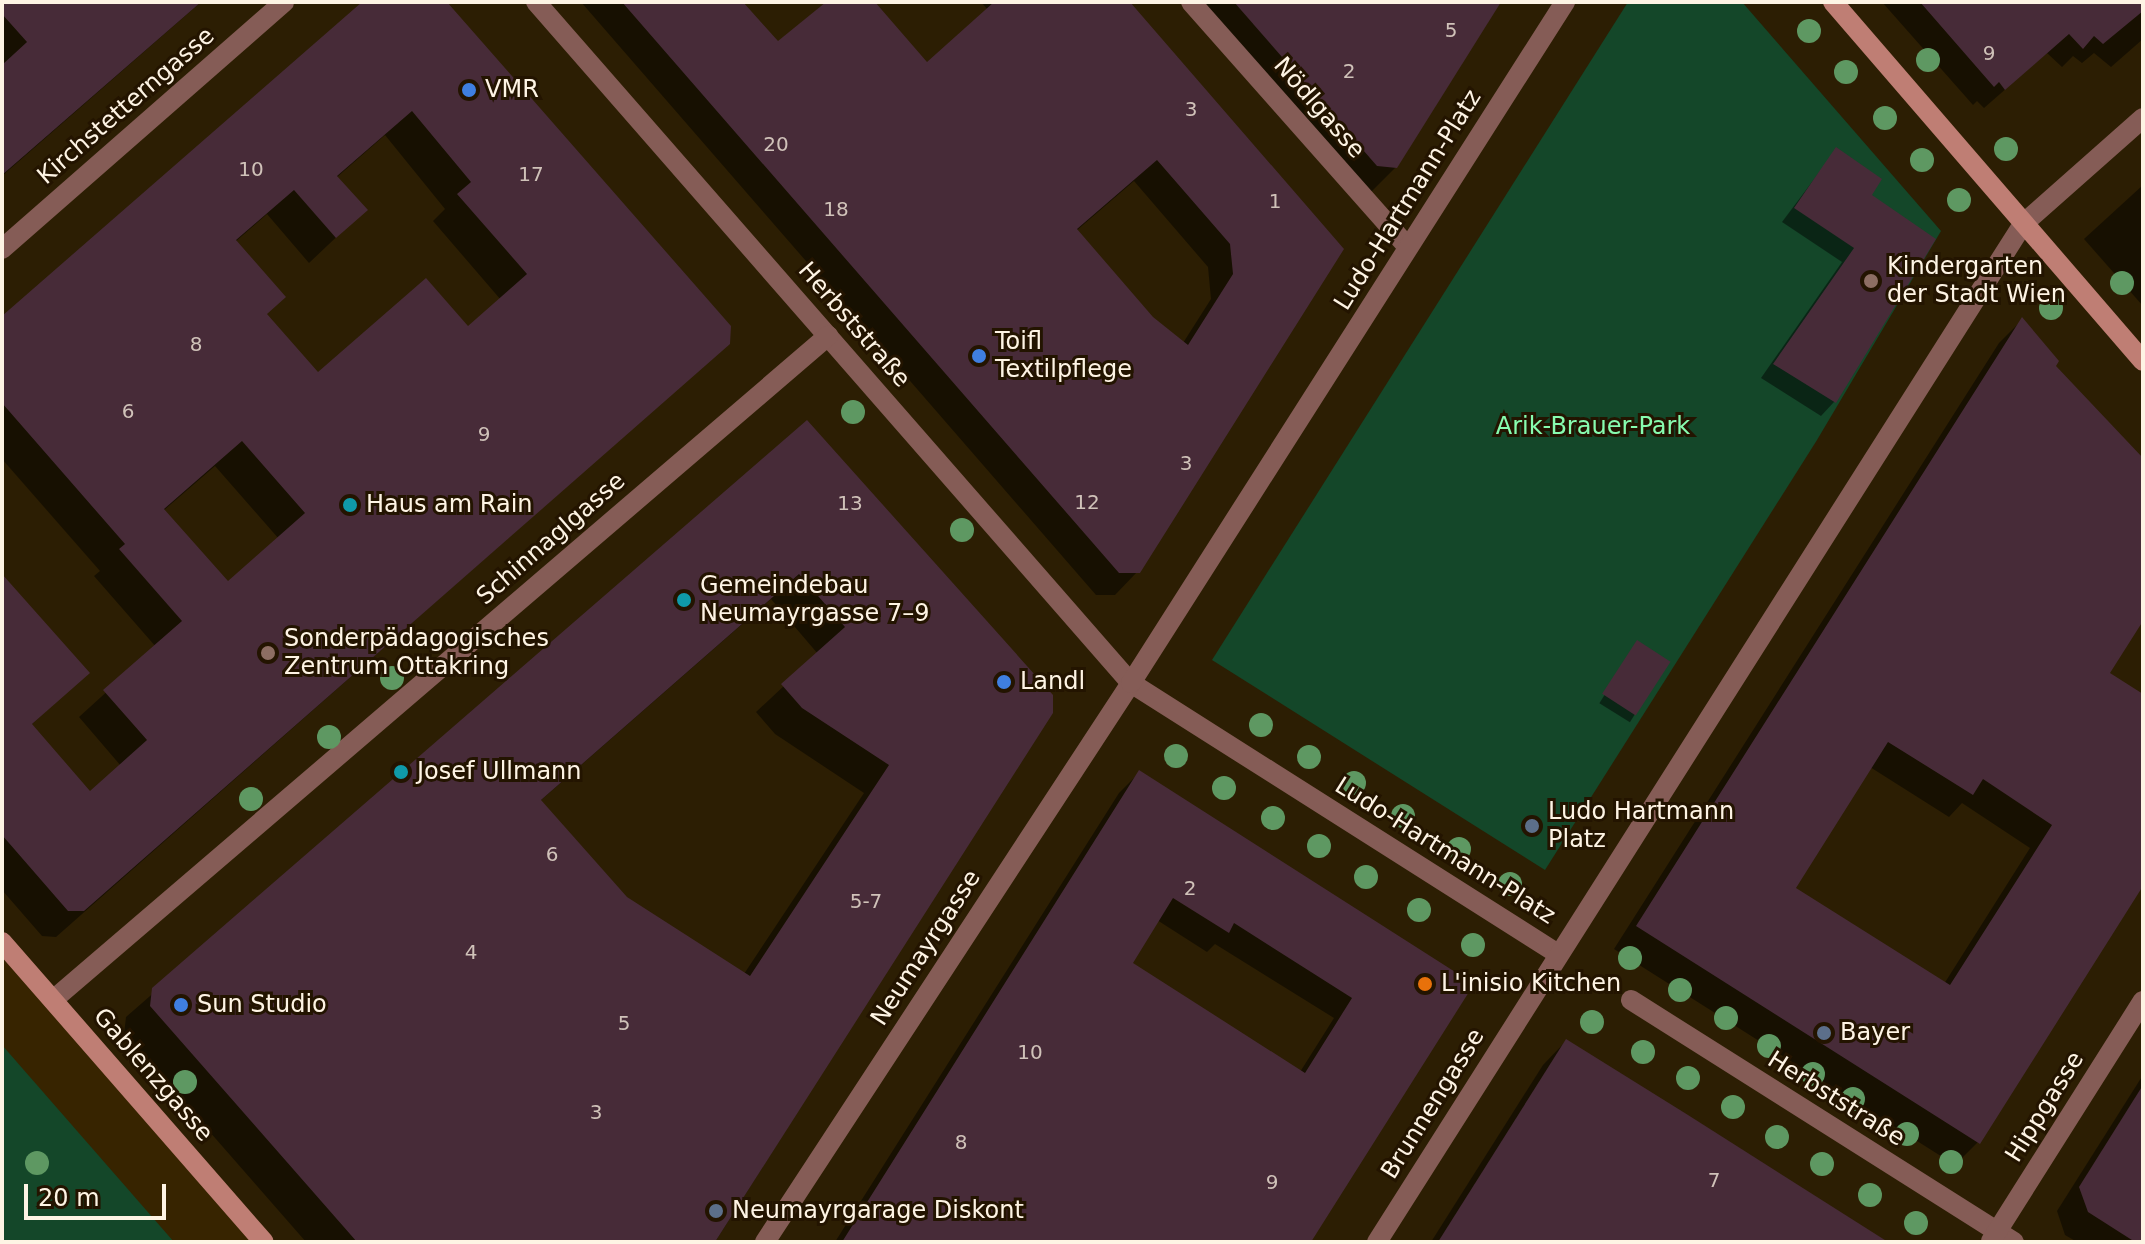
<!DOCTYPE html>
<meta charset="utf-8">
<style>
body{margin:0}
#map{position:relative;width:2145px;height:1244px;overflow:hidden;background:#2c1e03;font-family:"DejaVu Sans",sans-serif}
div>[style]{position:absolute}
.built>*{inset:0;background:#372400}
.green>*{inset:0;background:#144729}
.shadow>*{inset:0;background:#0007;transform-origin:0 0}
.building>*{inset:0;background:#472b38;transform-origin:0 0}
.minor>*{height:20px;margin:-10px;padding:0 10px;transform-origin:10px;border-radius:10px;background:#855c56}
.secondary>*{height:20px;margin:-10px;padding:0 10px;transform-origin:10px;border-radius:10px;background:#bf7e74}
.trees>*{width:24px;height:24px;margin:-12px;border-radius:50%;background:#5e9862}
.dots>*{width:22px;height:22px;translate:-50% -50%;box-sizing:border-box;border:4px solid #231400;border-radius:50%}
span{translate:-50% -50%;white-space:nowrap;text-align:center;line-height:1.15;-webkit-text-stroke:6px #231400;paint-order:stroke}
.number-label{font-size:20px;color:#d0c2b9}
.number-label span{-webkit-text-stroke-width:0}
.poi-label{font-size:24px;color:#fef4e4}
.left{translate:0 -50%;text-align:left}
.street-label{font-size:24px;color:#fef4e4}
.park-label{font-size:24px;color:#87fcaf}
.frame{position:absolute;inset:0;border:4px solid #fef4e4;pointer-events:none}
.scale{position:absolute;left:24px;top:1184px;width:142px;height:36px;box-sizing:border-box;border:4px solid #fef4e4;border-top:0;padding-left:10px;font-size:24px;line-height:28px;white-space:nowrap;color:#fef4e4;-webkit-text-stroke:6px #231400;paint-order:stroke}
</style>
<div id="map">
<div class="built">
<i style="clip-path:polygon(2px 939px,264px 1242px,2px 1242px)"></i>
</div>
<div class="green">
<i style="clip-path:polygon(1628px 2px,1742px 2px,1941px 231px,1817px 440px,1545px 870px,1212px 660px)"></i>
<i style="clip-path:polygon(2px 1045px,174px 1242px,2px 1242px)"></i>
</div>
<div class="shadow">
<i style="clip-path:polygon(2px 2px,201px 2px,2px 176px)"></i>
<i style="clip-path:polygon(evenodd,366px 2px,445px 2px,728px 344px,56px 937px,42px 936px,2px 890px,2px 577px,87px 673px,30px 726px,90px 794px,121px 766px,79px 717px,156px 647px,94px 576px,100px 571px,2px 459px,2px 318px,366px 2px,385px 135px,445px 209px,433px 221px,501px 300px,468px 328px,318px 375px,265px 315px,235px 242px,267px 214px,309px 263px,365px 210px,336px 178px,385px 135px,366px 2px,215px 466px,279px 539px,228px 583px,163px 511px,215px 466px)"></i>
<i style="clip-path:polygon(evenodd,581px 2px,740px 2px,778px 43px,828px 2px,872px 2px,927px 65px,988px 10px,981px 2px,1126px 2px,1342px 249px,1138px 571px,1115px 595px,1096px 595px,581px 2px,1134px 181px,1208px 267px,1211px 299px,1183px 343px,1151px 319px,1076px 231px,1134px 181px)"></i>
<i style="clip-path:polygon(1186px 2px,1499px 2px,1396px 167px,1370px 193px)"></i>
<i style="clip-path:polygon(1882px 2px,2143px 2px,2143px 39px,2111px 67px,2094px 53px,2082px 63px,2073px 56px,2062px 67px,2047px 53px,1984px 108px,1977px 101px,1973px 105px)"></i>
<i style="clip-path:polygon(1836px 150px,1869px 195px,1834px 402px,1821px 416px,1761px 378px,1842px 262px,1782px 222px)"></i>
<i style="clip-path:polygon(2143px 185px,2143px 306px,2084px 239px)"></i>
<i style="clip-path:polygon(evenodd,2022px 320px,2054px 366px,2143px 465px,2143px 618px,2107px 674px,2143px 696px,2143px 884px,1978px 1142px,1955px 1165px,1614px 949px,1999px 343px,2022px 320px,1870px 767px,1949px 817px,1962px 803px,2030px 848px,1944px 984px,1793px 889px,1870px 767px)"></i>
<i style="clip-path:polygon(evenodd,806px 423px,1051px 712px,715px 1242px,306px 1242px,124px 1034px,126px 1017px,806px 423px,771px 599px,818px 654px,756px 712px,775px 734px,864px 793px,744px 974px,626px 899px,540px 801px,771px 599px)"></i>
<i style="left:1637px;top:643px;width:36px;height:71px;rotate:32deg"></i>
<i style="clip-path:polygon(evenodd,1139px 773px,1472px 985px,1309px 1242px,835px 1242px,1119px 793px,1139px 773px,1157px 920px,1207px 952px,1215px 944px,1334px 1018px,1300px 1072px,1130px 963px,1157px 920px)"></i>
<i style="clip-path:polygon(1566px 1041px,1884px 1242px,1431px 1242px,1543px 1065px)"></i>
<i style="clip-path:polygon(2143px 1075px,2143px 1242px,2077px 1242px,2065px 1235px,2057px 1211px)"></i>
</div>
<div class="building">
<i style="clip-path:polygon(2px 2px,201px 2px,2px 175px,2px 65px,27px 42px,2px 14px)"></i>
<i style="clip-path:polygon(evenodd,362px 2px,447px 2px,731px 326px,730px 344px,84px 911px,68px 911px,2px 835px,2px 574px,90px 673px,32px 724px,90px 791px,147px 740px,103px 690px,182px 621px,119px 549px,125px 544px,2px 403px,2px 316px,362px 2px,412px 111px,471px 182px,457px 194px,527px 274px,468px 326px,426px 278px,318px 372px,267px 314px,286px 297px,236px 240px,294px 190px,336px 238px,368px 210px,337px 176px,412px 111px,362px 2px,242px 441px,305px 513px,228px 581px,164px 509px,242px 441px)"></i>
<i style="clip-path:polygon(evenodd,622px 2px,743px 2px,778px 41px,826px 2px,875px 2px,927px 62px,994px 2px,1130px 2px,1344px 249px,1140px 573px,1119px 573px,622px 2px,1157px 160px,1230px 244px,1233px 274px,1188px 345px,1153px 317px,1077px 229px,1157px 160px)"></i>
<i style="clip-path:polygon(1234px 2px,1501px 2px,1397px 168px,1377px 166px)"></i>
<i style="clip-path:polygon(1920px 2px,2143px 2px,2143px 11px,2103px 44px,2094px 36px,2083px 49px,2069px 34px,2005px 90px,1999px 82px,1994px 87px)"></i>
<i style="clip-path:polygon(1836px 147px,1882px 179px,1872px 195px,1936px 239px,1836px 403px,1773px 364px,1854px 248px,1794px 208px)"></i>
<i style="clip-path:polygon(evenodd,2022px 317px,2059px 361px,2056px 366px,2143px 458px,2143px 621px,2110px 673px,2143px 694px,2143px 886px,1980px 1144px,1636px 926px,2022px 317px,1888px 742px,1973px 795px,1983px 779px,2052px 825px,1950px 985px,1796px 888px,1888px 742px)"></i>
<i style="clip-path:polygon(evenodd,807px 420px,1053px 695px,1053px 713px,715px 1242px,357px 1242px,150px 1006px,152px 988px,807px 420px,799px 574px,845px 627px,781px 684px,802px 708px,889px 765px,750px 976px,627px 897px,541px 800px,799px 574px)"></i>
<i style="left:1637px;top:640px;width:40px;height:64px;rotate:33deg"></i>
<i style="clip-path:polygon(evenodd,1139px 770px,1474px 984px,1311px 1242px,842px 1242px,1139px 770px,1173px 898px,1229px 933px,1234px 923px,1352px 998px,1305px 1073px,1133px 963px,1173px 898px)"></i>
<i style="clip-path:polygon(1566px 1039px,1688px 1115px,1888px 1242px,1438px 1242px)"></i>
<i style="clip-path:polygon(2143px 1085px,2143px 1242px,2135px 1242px,2088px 1212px,2079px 1187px)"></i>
</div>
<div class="minor">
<i style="left:536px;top:2px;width:904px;rotate:48.86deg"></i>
<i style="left:1131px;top:683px;width:506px;rotate:32.4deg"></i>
<i style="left:1191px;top:2px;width:327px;rotate:48.5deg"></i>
<i style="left:2px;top:249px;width:375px;rotate:-41.2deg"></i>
<i style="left:53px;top:1000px;width:1021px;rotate:-40.59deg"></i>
<i style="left:1631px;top:1000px;width:453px;rotate:32.3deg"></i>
<i style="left:1991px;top:1241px;width:284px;rotate:-57.7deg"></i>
<i style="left:765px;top:1242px;width:668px;rotate:-56.79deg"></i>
<i style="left:1131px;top:683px;width:808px;rotate:-57.49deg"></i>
<i style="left:1377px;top:1242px;width:1206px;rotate:-57.6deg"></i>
<i style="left:2023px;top:224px;width:160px;rotate:-41.5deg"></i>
</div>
<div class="secondary">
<i style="left:1833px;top:2px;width:474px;rotate:49.2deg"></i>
<i style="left:2px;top:942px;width:398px;rotate:48.9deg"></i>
</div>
<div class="trees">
<i style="left:1809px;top:31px"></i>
<i style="left:1928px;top:60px"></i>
<i style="left:1846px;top:72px"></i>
<i style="left:1885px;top:118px"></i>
<i style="left:2006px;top:149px"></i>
<i style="left:1922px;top:160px"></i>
<i style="left:1959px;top:200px"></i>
<i style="left:2122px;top:283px"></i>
<i style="left:2051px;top:308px"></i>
<i style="left:853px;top:412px"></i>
<i style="left:962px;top:530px"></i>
<i style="left:392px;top:678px"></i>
<i style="left:1261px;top:725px"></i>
<i style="left:329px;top:737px"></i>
<i style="left:1176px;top:756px"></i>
<i style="left:1309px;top:757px"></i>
<i style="left:1354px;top:783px"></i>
<i style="left:1224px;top:788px"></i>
<i style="left:251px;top:799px"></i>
<i style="left:1403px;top:816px"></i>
<i style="left:1273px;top:818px"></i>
<i style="left:1319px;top:846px"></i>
<i style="left:1459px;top:849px"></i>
<i style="left:1366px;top:877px"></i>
<i style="left:1510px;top:884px"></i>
<i style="left:1419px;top:910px"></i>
<i style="left:1473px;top:945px"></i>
<i style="left:1630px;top:958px"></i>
<i style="left:1680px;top:990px"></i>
<i style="left:1726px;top:1018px"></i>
<i style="left:1592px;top:1022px"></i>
<i style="left:1769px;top:1046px"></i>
<i style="left:1643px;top:1052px"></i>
<i style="left:1813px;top:1074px"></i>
<i style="left:1688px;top:1078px"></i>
<i style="left:185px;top:1082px"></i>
<i style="left:1853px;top:1099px"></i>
<i style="left:1733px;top:1107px"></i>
<i style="left:1907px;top:1134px"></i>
<i style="left:1777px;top:1137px"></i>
<i style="left:1951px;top:1162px"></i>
<i style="left:37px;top:1163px"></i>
<i style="left:1822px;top:1164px"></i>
<i style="left:1870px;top:1195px"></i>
<i style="left:1916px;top:1223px"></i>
</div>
<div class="dots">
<i style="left:469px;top:90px;background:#3f7fe0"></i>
<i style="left:1871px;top:281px;background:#8d6e63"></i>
<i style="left:979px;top:356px;background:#3f7fe0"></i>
<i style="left:350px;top:505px;background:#0f9aa8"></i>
<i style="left:684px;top:600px;background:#0f9aa8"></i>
<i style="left:268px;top:653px;background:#8d6e63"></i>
<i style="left:1004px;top:682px;background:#3f7fe0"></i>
<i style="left:401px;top:772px;background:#0f9aa8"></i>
<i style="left:1532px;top:826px;background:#5c6f8a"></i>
<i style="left:1425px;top:984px;background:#e8710a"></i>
<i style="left:181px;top:1005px;background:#3f7fe0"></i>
<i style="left:1824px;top:1033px;background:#5c6f8a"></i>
<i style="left:716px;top:1211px;background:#5c6f8a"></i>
</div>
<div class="number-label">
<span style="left:1451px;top:30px">5</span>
<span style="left:1989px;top:53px">9</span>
<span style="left:1349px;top:71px">2</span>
<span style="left:1191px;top:109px">3</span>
<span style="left:776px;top:144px">20</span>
<span style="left:251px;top:169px">10</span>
<span style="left:531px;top:174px">17</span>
<span style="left:1275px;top:201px">1</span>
<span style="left:836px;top:209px">18</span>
<span style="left:196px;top:344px">8</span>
<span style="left:128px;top:411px">6</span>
<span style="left:484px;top:434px">9</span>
<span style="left:1186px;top:463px">3</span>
<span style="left:1087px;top:502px">12</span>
<span style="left:850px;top:503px">13</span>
<span style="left:552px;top:854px">6</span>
<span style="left:1190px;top:888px">2</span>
<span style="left:866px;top:901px">5-7</span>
<span style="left:471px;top:952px">4</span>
<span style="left:624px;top:1023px">5</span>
<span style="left:1030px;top:1052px">10</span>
<span style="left:596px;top:1112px">3</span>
<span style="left:961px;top:1142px">8</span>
<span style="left:1714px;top:1180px">7</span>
<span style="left:1272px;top:1182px">9</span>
</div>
<div class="poi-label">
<span class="left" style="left:485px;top:90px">VMR</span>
<span class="left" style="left:1887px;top:281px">Kindergarten<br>der Stadt Wien</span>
<span class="left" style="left:995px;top:356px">Toifl<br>Textilpflege</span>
<span class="left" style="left:366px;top:505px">Haus am Rain</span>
<span class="left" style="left:700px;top:600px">Gemeindebau<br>Neumayrgasse 7–9</span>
<span class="left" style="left:284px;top:653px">Sonderpädagogisches<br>Zentrum Ottakring</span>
<span class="left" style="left:1020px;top:682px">Landl</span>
<span class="left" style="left:417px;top:772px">Josef Ullmann</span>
<span class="left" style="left:1548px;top:826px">Ludo Hartmann<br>Platz</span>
<span class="left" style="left:1441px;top:984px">L'inisio Kitchen</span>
<span class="left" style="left:197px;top:1005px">Sun Studio</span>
<span class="left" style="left:1840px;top:1033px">Bayer</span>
<span class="left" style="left:732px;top:1211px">Neumayrgarage Diskont</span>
</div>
<div class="street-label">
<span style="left:126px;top:106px;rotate:-41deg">Kirchstetterngasse</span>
<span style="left:1319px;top:108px;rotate:49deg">Nödlgasse</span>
<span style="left:1408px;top:200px;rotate:-58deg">Ludo-Hartmann-Platz</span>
<span style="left:854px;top:325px;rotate:49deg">Herbststraße</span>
<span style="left:551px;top:539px;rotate:-41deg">Schinnaglgasse</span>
<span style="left:1445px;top:851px;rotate:32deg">Ludo-Hartmann-Platz</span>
<span style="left:926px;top:948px;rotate:-57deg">Neumayrgasse</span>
<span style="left:153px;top:1075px;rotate:49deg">Gablenzgasse</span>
<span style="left:1836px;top:1099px;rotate:32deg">Herbststraße</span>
<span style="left:1433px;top:1104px;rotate:-58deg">Brunnengasse</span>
<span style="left:2045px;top:1107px;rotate:-58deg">Hippgasse</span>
</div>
<div class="park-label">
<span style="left:1593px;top:427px">Arik-Brauer-Park</span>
</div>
<div class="frame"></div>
<div class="scale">20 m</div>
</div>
